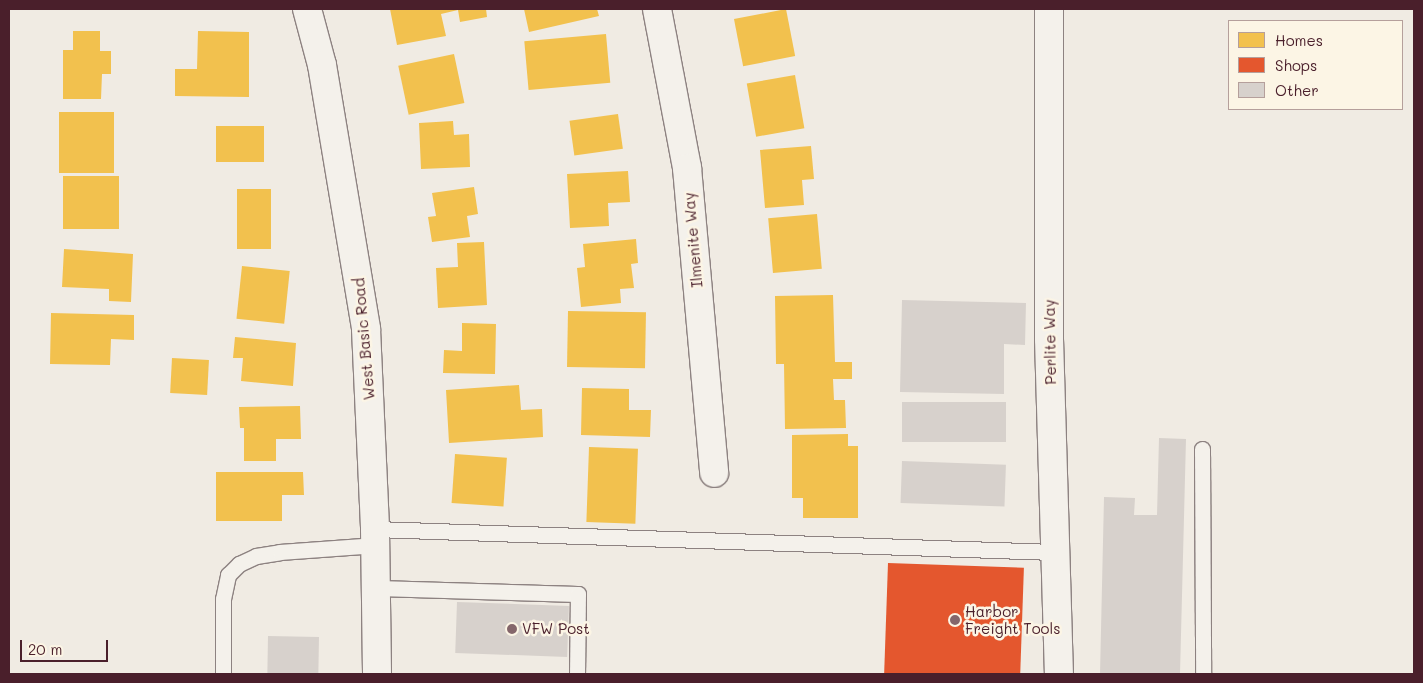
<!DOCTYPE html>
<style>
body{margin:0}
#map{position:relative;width:1423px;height:683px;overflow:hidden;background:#f0ebe3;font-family:Mali,sans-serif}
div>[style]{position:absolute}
.homes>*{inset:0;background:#f2c14e;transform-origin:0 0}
.shops>*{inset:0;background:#e4572e;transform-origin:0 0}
.building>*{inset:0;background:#d7d1cc;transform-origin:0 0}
.roads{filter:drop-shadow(1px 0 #8d8281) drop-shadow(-1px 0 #8d8281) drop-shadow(0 1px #8d8281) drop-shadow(0 -1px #8d8281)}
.lane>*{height:15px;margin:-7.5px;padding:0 7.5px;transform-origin:7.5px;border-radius:7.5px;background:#f4f1eb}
.street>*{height:28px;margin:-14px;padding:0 14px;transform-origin:14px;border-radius:14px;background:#f4f1eb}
.secondary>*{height:28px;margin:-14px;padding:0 14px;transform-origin:14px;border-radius:14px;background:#f4f1eb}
.dots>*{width:14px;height:14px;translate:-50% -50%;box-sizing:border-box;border:2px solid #fcf5e5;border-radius:50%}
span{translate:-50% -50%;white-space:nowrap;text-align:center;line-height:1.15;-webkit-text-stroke:5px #fcf5e5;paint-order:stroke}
.street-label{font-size:15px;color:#4a1f2b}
.poi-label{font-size:15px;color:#4a1f2b}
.left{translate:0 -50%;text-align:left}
.frame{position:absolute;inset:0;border:10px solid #4a1f2b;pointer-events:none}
.legend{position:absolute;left:1228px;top:20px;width:175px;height:90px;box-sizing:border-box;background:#fcf5e5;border:1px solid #b59f9b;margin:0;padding:6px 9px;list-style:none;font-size:15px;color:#4a1f2b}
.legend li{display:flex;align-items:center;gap:10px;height:25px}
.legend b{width:25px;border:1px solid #b59f9b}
.scale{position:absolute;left:20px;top:640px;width:88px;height:22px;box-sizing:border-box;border:2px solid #4a1f2b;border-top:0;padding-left:6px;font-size:15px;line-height:18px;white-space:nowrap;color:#4a1f2b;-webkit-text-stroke:4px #fcf5e5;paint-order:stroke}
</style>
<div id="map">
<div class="homes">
<i style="clip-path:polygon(390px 9px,486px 9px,487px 17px,460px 22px,458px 10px,441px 14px,446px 36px,397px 45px)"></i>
<i style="clip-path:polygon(524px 9px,597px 9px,599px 16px,529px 32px)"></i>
<i style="left:786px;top:9px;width:48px;height:53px;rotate:79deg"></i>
<i style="clip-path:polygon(73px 31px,100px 31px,100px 51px,111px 51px,111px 74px,102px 74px,101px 99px,63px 99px,63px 50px,73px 50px)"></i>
<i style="clip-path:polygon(198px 31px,249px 32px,249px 97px,175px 96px,175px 69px,197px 69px)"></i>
<i style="left:606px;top:34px;width:49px;height:82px;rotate:85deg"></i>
<i style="left:454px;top:54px;width:50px;height:57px;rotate:78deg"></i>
<i style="left:795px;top:75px;width:54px;height:49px;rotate:80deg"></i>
<i style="left:59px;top:112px;width:55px;height:61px"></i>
<i style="left:618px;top:114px;width:35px;height:49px;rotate:82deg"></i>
<i style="clip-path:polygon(453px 121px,454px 135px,469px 134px,470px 167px,421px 169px,419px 123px)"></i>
<i style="left:216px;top:126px;width:48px;height:36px"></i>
<i style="clip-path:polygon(811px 146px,814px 179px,802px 180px,804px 205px,765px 208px,760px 150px)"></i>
<i style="clip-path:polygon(628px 171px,630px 202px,608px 203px,609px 226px,570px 228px,567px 174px)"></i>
<i style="left:63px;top:176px;width:56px;height:53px"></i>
<i style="clip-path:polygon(474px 187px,478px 214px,467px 216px,470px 237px,432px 242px,428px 217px,436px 216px,432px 193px)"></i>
<i style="left:237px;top:189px;width:34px;height:60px"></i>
<i style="left:817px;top:214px;width:55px;height:49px;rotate:85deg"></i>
<i style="clip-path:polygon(636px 239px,638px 263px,631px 264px,634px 288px,620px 289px,621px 303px,581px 307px,577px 268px,585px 267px,583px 244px)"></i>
<i style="clip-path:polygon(484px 242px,487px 305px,438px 308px,436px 268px,458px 267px,457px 243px)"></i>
<i style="clip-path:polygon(64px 249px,133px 254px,131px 302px,109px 301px,109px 289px,62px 287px)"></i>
<i style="left:242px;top:266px;width:48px;height:53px;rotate:6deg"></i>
<i style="clip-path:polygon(833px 295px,835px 362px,852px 362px,852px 379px,833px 379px,834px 400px,845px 400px,846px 428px,785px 429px,784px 364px,776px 364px,775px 296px)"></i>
<i style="left:568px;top:311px;width:78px;height:56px;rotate:1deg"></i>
<i style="clip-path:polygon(51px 313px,134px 315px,134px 340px,111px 339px,110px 365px,50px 364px)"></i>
<i style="clip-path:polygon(462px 323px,496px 324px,495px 374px,443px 373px,444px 350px,462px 351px)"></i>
<i style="clip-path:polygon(235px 337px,296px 343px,293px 386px,241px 381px,243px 358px,233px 358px)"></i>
<i style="left:172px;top:358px;width:37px;height:35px;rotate:3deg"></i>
<i style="clip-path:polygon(519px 385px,521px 410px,542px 409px,543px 437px,449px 443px,446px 390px)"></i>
<i style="clip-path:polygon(582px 388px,629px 389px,629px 410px,651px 410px,650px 437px,581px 435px)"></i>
<i style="clip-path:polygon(300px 406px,301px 439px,276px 439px,276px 461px,244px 461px,244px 428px,240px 428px,239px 407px)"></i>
<i style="clip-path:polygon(848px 434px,848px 446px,858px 446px,858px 518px,803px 518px,803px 498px,792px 498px,792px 435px)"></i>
<i style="left:589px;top:447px;width:49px;height:75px;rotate:2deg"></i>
<i style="left:455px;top:454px;width:52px;height:49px;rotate:4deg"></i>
<i style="clip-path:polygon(216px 472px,303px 472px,304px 495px,282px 495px,282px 521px,216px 521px)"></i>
</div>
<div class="shops">
<i style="left:888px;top:563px;width:136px;height:111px;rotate:2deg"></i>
</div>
<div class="building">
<i style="clip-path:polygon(902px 300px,1026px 303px,1025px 345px,1004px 344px,1004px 394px,900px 392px)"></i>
<i style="left:902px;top:402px;width:104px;height:40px"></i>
<i style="clip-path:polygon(1159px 438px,1186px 439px,1180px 674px,1100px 674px,1104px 497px,1135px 498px,1134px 515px,1157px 515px)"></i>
<i style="left:902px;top:461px;width:104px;height:42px;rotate:2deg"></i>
<i style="left:457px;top:602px;width:112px;height:51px;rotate:2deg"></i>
<i style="left:268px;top:636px;width:51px;height:38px;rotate:1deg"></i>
</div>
<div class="roads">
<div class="lane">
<i style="left:1202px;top:449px;width:225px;rotate:89.7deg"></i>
<i style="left:375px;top:529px;width:680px;rotate:1.94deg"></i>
<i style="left:377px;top:588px;width:201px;rotate:1.7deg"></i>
<i style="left:578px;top:594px;width:80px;rotate:90.7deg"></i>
<i style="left:223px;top:674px;width:75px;rotate:-90deg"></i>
<i style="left:223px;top:599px;width:25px;rotate:-78deg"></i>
<i style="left:228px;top:575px;width:16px;rotate:-45deg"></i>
<i style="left:239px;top:564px;width:19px;rotate:-25deg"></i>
<i style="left:256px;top:556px;width:24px;rotate:-9deg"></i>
<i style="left:280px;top:552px;width:96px;rotate:-4.2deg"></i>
</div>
<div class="street">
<i style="left:657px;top:9px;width:162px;rotate:79.3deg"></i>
<i style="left:687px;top:168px;width:306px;rotate:84.9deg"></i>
<i style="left:1049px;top:9px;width:330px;rotate:90deg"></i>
<i style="left:1049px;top:339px;width:335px;rotate:88.3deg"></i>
</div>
<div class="secondary">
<i style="left:307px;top:9px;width:58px;rotate:75deg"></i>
<i style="left:322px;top:65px;width:268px;rotate:80.5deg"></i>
<i style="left:366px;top:329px;width:200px;rotate:87.4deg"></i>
<i style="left:375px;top:529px;width:145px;rotate:89.2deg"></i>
</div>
</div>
<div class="dots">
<i style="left:955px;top:620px;background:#84666b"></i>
<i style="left:512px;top:629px;background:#84666b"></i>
</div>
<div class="street-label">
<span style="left:693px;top:240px;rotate:-95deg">Ilmenite Way</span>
<span style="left:364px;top:339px;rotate:-95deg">West Basic Road</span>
<span style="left:1050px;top:342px;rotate:-91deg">Perlite Way</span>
</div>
<div class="poi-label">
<span class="left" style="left:965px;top:620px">Harbor<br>Freight Tools</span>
<span class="left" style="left:522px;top:629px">VFW Post</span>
</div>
<div class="frame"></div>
<ul class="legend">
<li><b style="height:14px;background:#f2c14e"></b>Homes</li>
<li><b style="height:14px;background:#e4572e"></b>Shops</li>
<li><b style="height:14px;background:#d7d1cc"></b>Other</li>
</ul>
<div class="scale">20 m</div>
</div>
